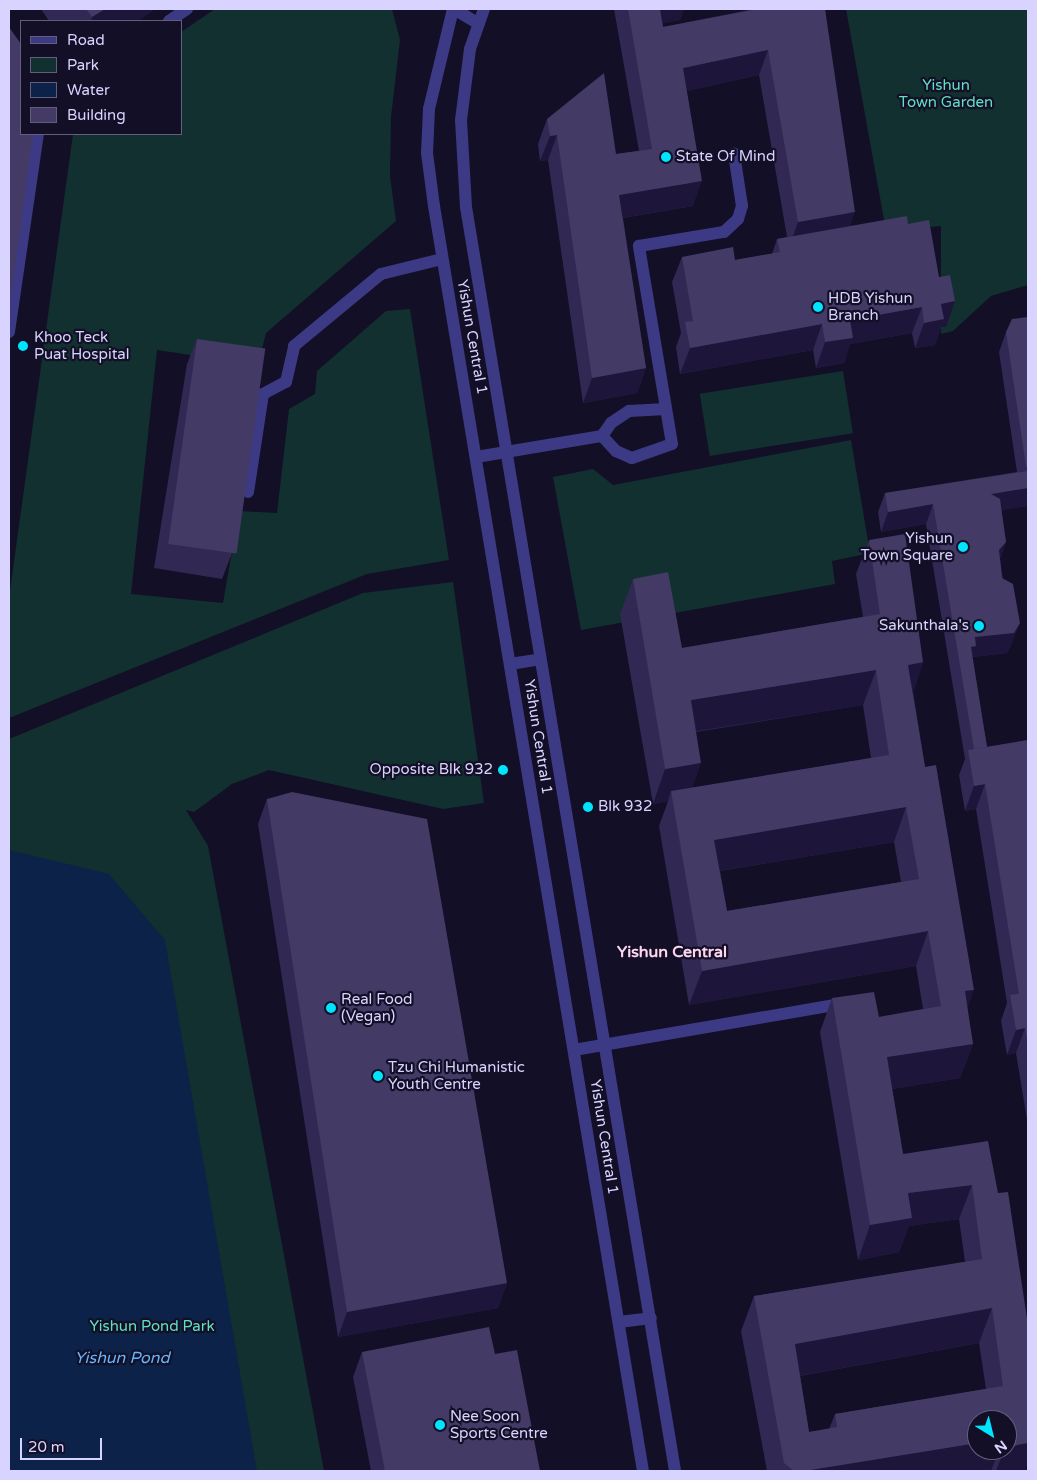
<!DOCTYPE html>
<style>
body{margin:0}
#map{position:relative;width:1037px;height:1480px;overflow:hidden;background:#130f26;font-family:"Varela Round",sans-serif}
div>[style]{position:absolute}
.green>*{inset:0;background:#12302f;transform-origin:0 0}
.water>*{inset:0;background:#0c2248}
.lane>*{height:12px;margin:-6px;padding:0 6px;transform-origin:6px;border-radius:6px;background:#3d3a85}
.street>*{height:12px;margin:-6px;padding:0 6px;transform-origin:6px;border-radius:6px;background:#3d3a85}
.wall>*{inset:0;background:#312854}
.shaded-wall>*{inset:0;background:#1d163a}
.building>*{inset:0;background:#433a66;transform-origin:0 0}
.dots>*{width:14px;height:14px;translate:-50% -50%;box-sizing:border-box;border:2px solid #130f26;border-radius:50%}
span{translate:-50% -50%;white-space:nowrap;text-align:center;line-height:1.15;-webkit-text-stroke:4.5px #130f26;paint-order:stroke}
.park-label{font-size:15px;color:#5fe0c0}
.poi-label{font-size:15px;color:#d9d4ff}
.left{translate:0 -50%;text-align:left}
.right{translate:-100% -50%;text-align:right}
.street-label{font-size:15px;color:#d9d4ff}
.neighbourhood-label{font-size:16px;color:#ffd6f0;font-weight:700}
.water-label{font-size:16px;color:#62b6ff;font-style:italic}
.frame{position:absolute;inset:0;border:10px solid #d9d4ff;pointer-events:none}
.legend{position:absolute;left:20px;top:20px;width:162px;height:115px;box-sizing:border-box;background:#130f26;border:1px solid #625e7d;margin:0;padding:6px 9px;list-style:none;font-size:15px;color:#d9d4ff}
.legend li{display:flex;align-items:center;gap:10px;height:25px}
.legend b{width:25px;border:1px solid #625e7d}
.north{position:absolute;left:967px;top:1410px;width:50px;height:50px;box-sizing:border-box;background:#130f26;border:1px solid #625e7d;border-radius:50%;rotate:144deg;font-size:14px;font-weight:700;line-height:20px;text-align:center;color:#d9d4ff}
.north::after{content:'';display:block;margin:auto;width:18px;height:22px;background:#00e5ff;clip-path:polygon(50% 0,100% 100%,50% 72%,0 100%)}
.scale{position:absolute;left:20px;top:1438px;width:82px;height:22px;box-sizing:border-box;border:2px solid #d9d4ff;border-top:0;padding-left:6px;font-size:15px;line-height:18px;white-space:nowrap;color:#d9d4ff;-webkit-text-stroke:4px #130f26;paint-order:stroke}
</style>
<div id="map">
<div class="green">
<i style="clip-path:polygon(215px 9px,392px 9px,400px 40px,391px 117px,390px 176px,396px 221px,266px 333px,258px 365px,157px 350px,131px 594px,223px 603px,239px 511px,277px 513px,289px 409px,315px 394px,317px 371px,386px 311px,410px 309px,449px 560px,367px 574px,9px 718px,9px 598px,73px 134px,181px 134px,181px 32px)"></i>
<i style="clip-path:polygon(846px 9px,1028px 9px,1028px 285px,991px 296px,953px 331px,941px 334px,941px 226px,886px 231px)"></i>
<i style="left:843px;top:371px;width:63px;height:145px;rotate:81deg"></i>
<i style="clip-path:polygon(851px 440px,870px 553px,832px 561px,835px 584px,581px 630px,553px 477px,593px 469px,613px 485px)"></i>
<i style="clip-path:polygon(453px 582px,484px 803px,443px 809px,269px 770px,232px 784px,194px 812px,186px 810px,208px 846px,324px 1471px,9px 1471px,9px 739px,363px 593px)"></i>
</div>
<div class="water">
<i style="clip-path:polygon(9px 850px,109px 874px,165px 940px,257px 1471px,9px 1471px)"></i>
</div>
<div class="lane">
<i style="left:169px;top:21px;width:22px;rotate:-34deg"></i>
<i style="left:9px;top:332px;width:200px;rotate:-81.7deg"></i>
<i style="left:602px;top:436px;width:21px;rotate:47deg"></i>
<i style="left:616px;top:451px;width:17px;rotate:24deg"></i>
<i style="left:632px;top:458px;width:42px;rotate:-19.3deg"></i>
<i style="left:672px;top:444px;width:201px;rotate:-99.5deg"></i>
<i style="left:639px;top:246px;width:86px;rotate:-9.4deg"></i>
<i style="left:724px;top:232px;width:19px;rotate:-43deg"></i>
<i style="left:738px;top:219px;width:14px;rotate:-73deg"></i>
<i style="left:742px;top:206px;width:53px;rotate:-98.7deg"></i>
<i style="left:476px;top:457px;width:128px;rotate:-9.5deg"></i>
<i style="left:602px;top:436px;width:16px;rotate:-55deg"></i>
<i style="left:611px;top:423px;width:22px;rotate:-34deg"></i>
<i style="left:629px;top:411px;width:37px;rotate:-3deg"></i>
<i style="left:248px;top:492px;width:99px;rotate:-81.3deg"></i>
<i style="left:263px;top:394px;width:26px;rotate:-28deg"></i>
<i style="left:286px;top:382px;width:37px;rotate:-77deg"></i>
<i style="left:294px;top:346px;width:113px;rotate:-39.6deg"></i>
<i style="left:381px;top:274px;width:63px;rotate:-13.8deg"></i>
<i style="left:510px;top:664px;width:30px;rotate:-9deg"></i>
<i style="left:574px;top:1050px;width:275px;rotate:-9.8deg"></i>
</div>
<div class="street">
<i style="left:453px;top:9px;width:103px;rotate:103.5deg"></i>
<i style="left:429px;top:109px;width:44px;rotate:92.6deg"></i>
<i style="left:427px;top:153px;width:53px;rotate:82.5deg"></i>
<i style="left:434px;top:206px;width:1282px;rotate:80.62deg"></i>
<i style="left:454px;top:9px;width:27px;rotate:31deg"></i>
<i style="left:484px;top:9px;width:42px;rotate:109.3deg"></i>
<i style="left:470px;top:49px;width:72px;rotate:97.2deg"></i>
<i style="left:461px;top:120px;width:87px;rotate:86.7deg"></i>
<i style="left:466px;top:207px;width:1281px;rotate:80.61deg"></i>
<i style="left:619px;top:1322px;width:32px;rotate:-7deg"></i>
</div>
<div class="wall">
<i style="clip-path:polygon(41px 9px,155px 9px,137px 21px,49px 21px)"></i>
<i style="clip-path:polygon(614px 9px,684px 9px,680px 20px,663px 23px,663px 27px,749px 10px,749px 9px,825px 9px,850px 226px,908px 224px,946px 327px,941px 327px,935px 345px,915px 348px,912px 333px,850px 344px,844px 363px,816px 368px,813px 350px,680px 374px,676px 347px,681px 333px,672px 282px,682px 257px,735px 260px,772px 254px,777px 239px,787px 237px,759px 75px,687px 91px,693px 206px,623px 218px,646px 368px,637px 393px,583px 403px,548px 160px,540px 161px,538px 144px,547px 119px,616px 154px,639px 151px)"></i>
<i style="clip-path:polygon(1028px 317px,1028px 506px,1001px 510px,1006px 542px,1000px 559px,1012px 643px,1007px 653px,972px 657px,987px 747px,1028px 740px,1028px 1126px,1016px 1053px,1007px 1055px,1001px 1021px,1007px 1003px,976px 809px,965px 811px,959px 775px,965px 759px,926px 524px,881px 532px,878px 512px,885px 493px,1017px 472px,999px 352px,1006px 332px)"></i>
<i style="clip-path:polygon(197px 339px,232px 553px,222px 579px,154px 568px,187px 364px)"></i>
<i style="clip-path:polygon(evenodd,869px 540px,923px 662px,913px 692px,925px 767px,973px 1044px,960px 1078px,892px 1089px,903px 1154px,998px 1193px,1028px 1325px,1028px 1461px,1025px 1471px,767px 1471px,741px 1331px,754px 1296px,965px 1262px,959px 1219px,909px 1226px,899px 1252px,858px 1260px,820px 1032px,832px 998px,879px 1017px,923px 1009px,916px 966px,689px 1005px,659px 826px,668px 801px,653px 804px,620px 614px,633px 579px,682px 648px,863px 617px,856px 574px,869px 540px,863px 705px,871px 758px,692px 788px,696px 732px,863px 705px,869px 540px,894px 842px,901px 882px,727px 911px,720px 871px,894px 842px,869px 540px,979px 1343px,986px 1389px,835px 1414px,829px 1429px,809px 1432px,800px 1376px,979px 1343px,869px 540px,1007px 1420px,1007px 1450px,977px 1450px,1007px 1420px)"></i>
<i style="clip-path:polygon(267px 799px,507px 1283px,498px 1308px,338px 1337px,258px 824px)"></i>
<i style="clip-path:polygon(362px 1352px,495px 1354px,540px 1471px,371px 1471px,353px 1377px)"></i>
</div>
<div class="shaded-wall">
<i style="clip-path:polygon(105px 9px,155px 9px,137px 21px,91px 21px,92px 17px)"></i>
<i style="clip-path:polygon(656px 9px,684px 9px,680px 20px,650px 26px)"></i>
<i style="clip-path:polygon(768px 50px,759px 75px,674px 94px,683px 68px)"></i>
<i style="clip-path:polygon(557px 135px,548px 160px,540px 161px,550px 136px)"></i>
<i style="clip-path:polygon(702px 181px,693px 206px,610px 220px,619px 195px)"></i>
<i style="clip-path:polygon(855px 212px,846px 238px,789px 247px,798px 222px)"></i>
<i style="clip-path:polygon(955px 301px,946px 327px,941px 327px,935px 345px,915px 348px,924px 323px,941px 304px)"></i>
<i style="clip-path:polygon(922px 307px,912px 333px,850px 344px,844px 363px,816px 368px,825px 342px,850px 320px)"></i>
<i style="clip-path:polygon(822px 324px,813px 350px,680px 374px,690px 348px)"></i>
<i style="clip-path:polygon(646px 368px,637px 393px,583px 403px,592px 378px)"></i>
<i style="clip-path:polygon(1028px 488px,1028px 506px,984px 513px,991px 494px)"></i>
<i style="clip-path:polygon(933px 504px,926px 524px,881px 532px,888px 512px)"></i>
<i style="clip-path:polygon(1006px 542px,999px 561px,999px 550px)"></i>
<i style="clip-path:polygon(1020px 623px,1012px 643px,1007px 653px,972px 657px,971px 647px,975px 637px)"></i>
<i style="clip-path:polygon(923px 662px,911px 697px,908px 665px)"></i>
<i style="clip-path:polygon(876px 670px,863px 705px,678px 734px,691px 700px)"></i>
<i style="clip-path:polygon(701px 763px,689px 798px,671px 791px,668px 801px,653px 804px,665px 769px)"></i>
<i style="clip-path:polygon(985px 784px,976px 809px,965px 811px,974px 786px)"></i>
<i style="clip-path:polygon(906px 807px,894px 842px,701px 874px,714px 840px)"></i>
<i style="clip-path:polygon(928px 931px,916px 966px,689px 1005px,702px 971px)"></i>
<i style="clip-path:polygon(974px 990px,961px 1025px,965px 991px)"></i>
<i style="clip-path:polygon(1025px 1028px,1016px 1053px,1007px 1055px,1016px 1030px)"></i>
<i style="clip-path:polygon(973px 1044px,960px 1078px,874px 1092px,887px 1057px)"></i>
<i style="clip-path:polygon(972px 1185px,959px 1219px,909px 1226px,899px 1252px,858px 1260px,870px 1225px,908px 1193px)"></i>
<i style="clip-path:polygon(507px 1283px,498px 1308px,338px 1337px,347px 1312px)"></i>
<i style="clip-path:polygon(992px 1308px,979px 1343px,782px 1379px,795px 1344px)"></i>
<i style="clip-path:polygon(1028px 1423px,1028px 1461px,1025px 1471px,996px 1471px,1004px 1450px,1007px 1450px,1007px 1447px)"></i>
<i style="clip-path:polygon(977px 1443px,977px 1450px,999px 1450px,991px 1471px,804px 1471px)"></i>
</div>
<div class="building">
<i style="clip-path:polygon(86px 9px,105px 9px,92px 17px)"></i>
<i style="clip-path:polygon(628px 9px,660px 9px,663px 27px,758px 9px,825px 9px,855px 212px,798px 222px,768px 50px,683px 68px,702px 181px,619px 195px,646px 368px,592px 378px,557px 135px,550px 136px,547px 119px,604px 73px,616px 154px,652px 149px)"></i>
<i style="clip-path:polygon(9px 27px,21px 44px,21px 134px,33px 134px,9px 312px)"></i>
<i style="clip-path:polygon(907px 216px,908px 224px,929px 220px,939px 277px,950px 275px,955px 301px,941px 304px,944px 319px,924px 323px,922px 307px,850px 320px,853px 338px,825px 342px,822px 324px,690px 348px,685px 322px,693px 321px,682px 257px,733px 247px,735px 260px,780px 252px,777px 239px)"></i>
<i style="clip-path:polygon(1028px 317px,1028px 468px,1026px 466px,1006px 332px,1012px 319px)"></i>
<i style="left:197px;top:339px;width:69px;height:207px;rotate:8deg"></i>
<i style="clip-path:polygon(1028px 471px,1028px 488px,991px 494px,1000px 499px,1006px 542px,999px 550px,1002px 578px,1013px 584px,1020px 623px,1014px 633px,975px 637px,976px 646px,971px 647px,987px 747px,974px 749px,933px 504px,888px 512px,885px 493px)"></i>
<i style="clip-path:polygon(evenodd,905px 534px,923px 662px,908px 665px,925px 767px,936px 765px,942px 801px,974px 990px,965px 991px,973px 1044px,887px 1057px,903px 1154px,988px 1141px,998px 1193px,1008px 1192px,1028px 1325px,1028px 1443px,1007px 1447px,1007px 1420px,977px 1420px,977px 1443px,804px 1471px,794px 1471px,784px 1463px,754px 1296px,982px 1259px,972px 1185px,908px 1193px,912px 1218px,870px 1225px,832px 998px,874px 992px,879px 1017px,941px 1006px,928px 931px,702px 971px,671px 791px,889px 755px,876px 670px,691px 700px,701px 763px,665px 769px,633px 579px,668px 572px,682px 648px,880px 614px,869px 540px,905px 534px,906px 807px,919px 879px,727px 911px,714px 840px,906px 807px,905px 534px,992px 1308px,1003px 1386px,835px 1414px,837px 1427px,809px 1432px,795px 1344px,992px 1308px)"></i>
<i style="clip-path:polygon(1028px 740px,1028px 1045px,1025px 1028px,1016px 1030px,1010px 995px,1019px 994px,985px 784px,974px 786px,968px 750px)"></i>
<i style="clip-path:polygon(292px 792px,427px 819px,507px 1283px,347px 1312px,267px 799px)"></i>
<i style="clip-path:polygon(489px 1327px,495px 1354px,517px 1350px,540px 1471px,385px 1471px,362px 1352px)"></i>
</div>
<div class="dots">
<i style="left:666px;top:157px;background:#00e5ff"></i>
<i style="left:818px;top:307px;background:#00e5ff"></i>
<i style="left:23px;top:346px;background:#00e5ff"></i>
<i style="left:963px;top:547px;background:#00e5ff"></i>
<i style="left:979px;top:626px;background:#00e5ff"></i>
<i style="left:503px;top:770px;background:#00e5ff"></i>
<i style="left:588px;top:807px;background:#00e5ff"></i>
<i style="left:331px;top:1008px;background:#00e5ff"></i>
<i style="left:378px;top:1076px;background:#00e5ff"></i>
<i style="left:440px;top:1425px;background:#00e5ff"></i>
</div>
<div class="park-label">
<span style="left:946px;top:94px">Yishun<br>Town Garden</span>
<span style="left:152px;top:1327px">Yishun Pond Park</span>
</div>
<div class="poi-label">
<span class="left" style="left:676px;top:157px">State Of Mind</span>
<span class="left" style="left:828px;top:307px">HDB Yishun<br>Branch</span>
<span class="left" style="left:34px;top:346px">Khoo Teck<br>Puat Hospital</span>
<span class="right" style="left:953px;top:547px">Yishun<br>Town Square</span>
<span class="right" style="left:969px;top:626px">Sakunthala's</span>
<span class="right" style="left:493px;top:770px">Opposite Blk 932</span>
<span class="left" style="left:598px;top:807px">Blk 932</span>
<span class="left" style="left:341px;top:1008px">Real Food<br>(Vegan)</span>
<span class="left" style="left:388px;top:1076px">Tzu Chi Humanistic<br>Youth Centre</span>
<span class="left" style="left:450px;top:1425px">Nee Soon<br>Sports Centre</span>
</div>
<div class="street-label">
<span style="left:472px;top:337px;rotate:80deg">Yishun Central 1</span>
<span style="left:538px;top:737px;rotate:81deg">Yishun Central 1</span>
<span style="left:604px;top:1137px;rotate:81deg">Yishun Central 1</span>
</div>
<div class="neighbourhood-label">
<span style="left:672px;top:952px">Yishun Central</span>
</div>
<div class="water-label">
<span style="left:122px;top:1358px">Yishun Pond</span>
</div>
<div class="frame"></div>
<ul class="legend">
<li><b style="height:6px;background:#3d3a85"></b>Road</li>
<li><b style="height:14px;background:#12302f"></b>Park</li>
<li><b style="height:14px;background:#0c2248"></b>Water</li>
<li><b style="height:14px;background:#433a66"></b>Building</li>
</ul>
<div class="north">N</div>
<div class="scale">20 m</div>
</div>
